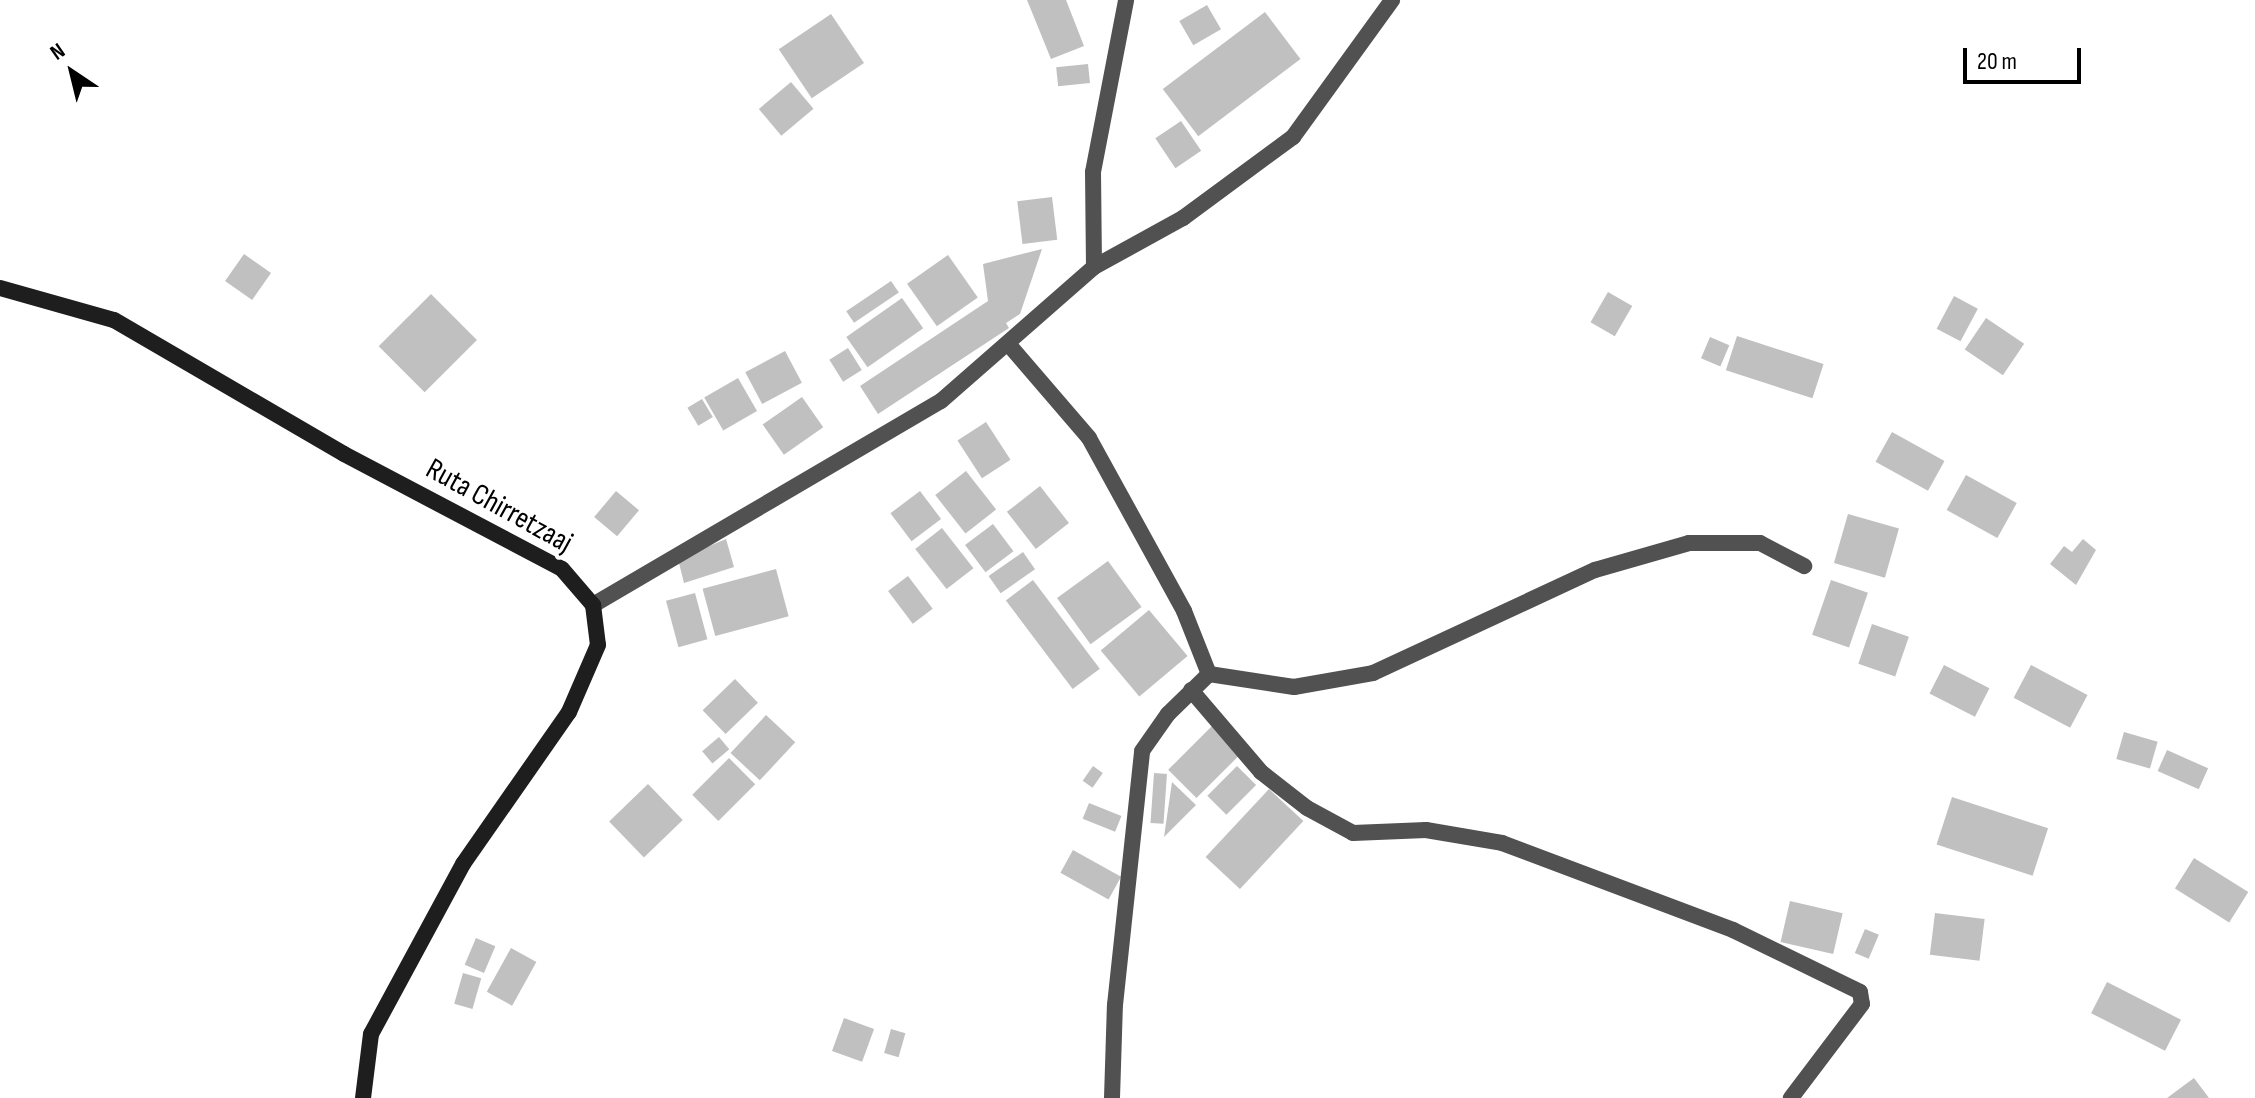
<!DOCTYPE html>
<style>
body{margin:0}
#map{position:relative;width:2255px;height:1098px;overflow:hidden;background:#fff;font-family:"Sofia Sans Condensed",sans-serif}
div>[style]{position:absolute}
.building>*{inset:0;background:#c0c0c0;transform-origin:0 0}
.street>*{height:16px;margin:-8px;padding:0 8px;transform-origin:8px;border-radius:8px;background:#515151}
.secondary>*{height:16px;margin:-8px;padding:0 8px;transform-origin:8px;border-radius:8px;background:#1e1e1e}
span{translate:-50% -50%;white-space:nowrap;text-align:center;line-height:1.15;-webkit-text-stroke:8px #fff;paint-order:stroke}
.street-label{font-size:30px;color:#000}
.north{position:absolute;left:32px;top:32px;width:80px;height:80px;-webkit-text-stroke:6px #fff;paint-order:stroke;rotate:325deg;font-size:22px;font-weight:700;line-height:32px;text-align:center;color:#000}
.north::after{content:'';display:block;margin:auto;width:28px;height:36px;background:#000;clip-path:polygon(50% 0,100% 100%,50% 72%,0 100%)}
.scale{position:absolute;left:1963px;top:48px;width:118px;height:36px;box-sizing:border-box;border:4px solid #000;border-top:0;padding-left:10px;font-size:24px;line-height:28px;white-space:nowrap;color:#000;-webkit-text-stroke:6px #fff;paint-order:stroke}
</style>
<div id="map">
<div class="building">
<i style="clip-path:polygon(1027px 0,1066px 0,1084px 46px,1051px 59px)"></i>
<i style="left:1207px;top:5px;width:28px;height:32px;rotate:60deg"></i>
<i style="left:1265px;top:12px;width:59px;height:128px;rotate:53deg"></i>
<i style="left:831px;top:14px;width:59px;height:63px;rotate:56deg"></i>
<i style="left:1088px;top:64px;width:19px;height:32px;rotate:84deg"></i>
<i style="left:791px;top:82px;width:35px;height:42px;rotate:50deg"></i>
<i style="left:1181px;top:121px;width:36px;height:31px;rotate:56deg"></i>
<i style="left:1052px;top:197px;width:43px;height:35px;rotate:83deg"></i>
<i style="clip-path:polygon(1042px 249px,1020px 314px,1006px 323px,1009px 328px,878px 414px,860px 386px,988px 301px,983px 264px)"></i>
<i style="left:244px;top:254px;width:33px;height:33px;rotate:35deg"></i>
<i style="left:948px;top:255px;width:52px;height:50px;rotate:55deg"></i>
<i style="left:891px;top:281px;width:14px;height:54px;rotate:56deg"></i>
<i style="left:1608px;top:292px;width:28px;height:35px;rotate:30deg"></i>
<i style="left:431px;top:294px;width:65px;height:74px;rotate:45deg"></i>
<i style="left:1954px;top:296px;width:27px;height:37px;rotate:28deg"></i>
<i style="left:902px;top:298px;width:37px;height:68px;rotate:55deg"></i>
<i style="left:1986px;top:318px;width:46px;height:38px;rotate:34deg"></i>
<i style="left:1737px;top:336px;width:91px;height:36px;rotate:18deg"></i>
<i style="left:1710px;top:337px;width:21px;height:23px;rotate:23deg"></i>
<i style="left:848px;top:348px;width:26px;height:22px;rotate:58deg"></i>
<i style="left:785px;top:351px;width:36px;height:45px;rotate:62deg"></i>
<i style="left:738px;top:378px;width:38px;height:39px;rotate:60deg"></i>
<i style="left:802px;top:397px;width:37px;height:48px;rotate:55deg"></i>
<i style="left:702px;top:399px;width:21px;height:17px;rotate:59deg"></i>
<i style="left:986px;top:422px;width:45px;height:34px;rotate:57deg"></i>
<i style="left:1892px;top:432px;width:60px;height:34px;rotate:29deg"></i>
<i style="left:966px;top:471px;width:49px;height:39px;rotate:52deg"></i>
<i style="left:1966px;top:475px;width:58px;height:40px;rotate:29deg"></i>
<i style="left:1040px;top:486px;width:47px;height:42px;rotate:52deg"></i>
<i style="left:616px;top:491px;width:30px;height:34px;rotate:40deg"></i>
<i style="left:920px;top:491px;width:35px;height:37px;rotate:53deg"></i>
<i style="left:1848px;top:514px;width:53px;height:51px;rotate:16deg"></i>
<i style="left:993px;top:524px;width:34px;height:35px;rotate:53deg"></i>
<i style="left:942px;top:528px;width:51px;height:34px;rotate:52deg"></i>
<i style="clip-path:polygon(726px 539px,734px 567px,684px 583px,678px 559px)"></i>
<i style="clip-path:polygon(2083px 539px,2096px 550px,2076px 585px,2050px 564px,2064px 546px,2072px 552px)"></i>
<i style="left:1023px;top:552px;width:21px;height:42px;rotate:55deg"></i>
<i style="left:1108px;top:561px;width:57px;height:63px;rotate:54deg"></i>
<i style="left:776px;top:569px;width:49px;height:76px;rotate:75deg"></i>
<i style="left:908px;top:576px;width:41px;height:25px;rotate:53deg"></i>
<i style="left:1033px;top:580px;width:111px;height:34px;rotate:53deg"></i>
<i style="left:1831px;top:580px;width:39px;height:58px;rotate:19deg"></i>
<i style="left:695px;top:593px;width:48px;height:30px;rotate:75deg"></i>
<i style="left:1149px;top:610px;width:60px;height:63px;rotate:50deg"></i>
<i style="left:1872px;top:624px;width:39px;height:42px;rotate:19deg"></i>
<i style="left:1944px;top:665px;width:51px;height:32px;rotate:27deg"></i>
<i style="left:2031px;top:665px;width:64px;height:37px;rotate:28deg"></i>
<i style="left:735px;top:679px;width:33px;height:45px;rotate:46deg"></i>
<i style="left:766px;top:715px;width:40px;height:52px;rotate:43deg"></i>
<i style="left:1212px;top:726px;width:40px;height:62px;rotate:45deg"></i>
<i style="left:2124px;top:732px;width:35px;height:28px;rotate:16deg"></i>
<i style="left:719px;top:737px;width:16px;height:22px;rotate:50deg"></i>
<i style="left:2167px;top:750px;width:45px;height:23px;rotate:24deg"></i>
<i style="left:729px;top:758px;width:37px;height:52px;rotate:45deg"></i>
<i style="left:1093px;top:766px;width:12px;height:18px;rotate:35deg"></i>
<i style="left:1237px;top:766px;width:27px;height:42px;rotate:45deg"></i>
<i style="left:1154px;top:773px;width:13px;height:50px;rotate:4deg"></i>
<i style="clip-path:polygon(1172px 782px,1196px 805px,1164px 837px)"></i>
<i style="left:648px;top:784px;width:50px;height:54px;rotate:46deg"></i>
<i style="left:1269px;top:789px;width:47px;height:93px;rotate:43deg"></i>
<i style="left:1952px;top:797px;width:101px;height:50px;rotate:18deg"></i>
<i style="left:1089px;top:803px;width:35px;height:17px;rotate:22deg"></i>
<i style="left:1073px;top:850px;width:55px;height:26px;rotate:29deg"></i>
<i style="left:2194px;top:858px;width:64px;height:36px;rotate:32deg"></i>
<i style="left:1790px;top:901px;width:54px;height:42px;rotate:13deg"></i>
<i style="left:1935px;top:913px;width:50px;height:42px;rotate:7deg"></i>
<i style="left:1865px;top:929px;width:15px;height:26px;rotate:23deg"></i>
<i style="left:476px;top:938px;width:21px;height:29px;rotate:23deg"></i>
<i style="left:511px;top:948px;width:29px;height:50px;rotate:29deg"></i>
<i style="left:463px;top:973px;width:19px;height:32px;rotate:16deg"></i>
<i style="left:2107px;top:982px;width:83px;height:35px;rotate:27deg"></i>
<i style="left:844px;top:1018px;width:32px;height:35px;rotate:20deg"></i>
<i style="left:891px;top:1029px;width:15px;height:25px;rotate:16deg"></i>
<i style="clip-path:polygon(2194px 1078px,2209px 1098px,2167px 1098px)"></i>
</div>
<div class="street">
<i style="left:1094px;top:267px;width:102px;rotate:-28.8deg"></i>
<i style="left:1183px;top:218px;width:137px;rotate:-36.4deg"></i>
<i style="left:1293px;top:137px;width:169px;rotate:-54.1deg"></i>
<i style="left:1010px;top:346px;width:121px;rotate:49.3deg"></i>
<i style="left:1089px;top:438px;width:197px;rotate:61.2deg"></i>
<i style="left:1184px;top:611px;width:68px;rotate:68.4deg"></i>
<i style="left:1209px;top:674px;width:86px;rotate:8.7deg"></i>
<i style="left:1294px;top:687px;width:80px;rotate:-10deg"></i>
<i style="left:1373px;top:673px;width:245px;rotate:-24.9deg"></i>
<i style="left:1595px;top:570px;width:98px;rotate:-16deg"></i>
<i style="left:1689px;top:543px;width:71px"></i>
<i style="left:1760px;top:543px;width:50px;rotate:27.6deg"></i>
<i style="left:593px;top:605px;width:403px;rotate:-30.4deg"></i>
<i style="left:941px;top:401px;width:203px;rotate:-41.2deg"></i>
<i style="left:1094px;top:267px;width:95px;rotate:-90.6deg"></i>
<i style="left:1093px;top:172px;width:175px;rotate:-79.1deg"></i>
<i style="left:1191px;top:690px;width:108px;rotate:49.5deg"></i>
<i style="left:1261px;top:772px;width:58px;rotate:38deg"></i>
<i style="left:1307px;top:808px;width:52px;rotate:28.5deg"></i>
<i style="left:1353px;top:833px;width:73px;rotate:-2.4deg"></i>
<i style="left:1426px;top:830px;width:77px;rotate:9.7deg"></i>
<i style="left:1502px;top:843px;width:247px;rotate:20.6deg"></i>
<i style="left:1733px;top:930px;width:141px;rotate:26deg"></i>
<i style="left:1860px;top:992px;width:12px;rotate:81deg"></i>
<i style="left:1862px;top:1004px;width:118px;rotate:127.1deg"></i>
<i style="left:1112px;top:1098px;width:93px;rotate:-88.2deg"></i>
<i style="left:1115px;top:1005px;width:255px;rotate:-83.9deg"></i>
<i style="left:1142px;top:751px;width:45px;rotate:-54.9deg"></i>
<i style="left:1168px;top:714px;width:57px;rotate:-44.3deg"></i>
</div>
<div class="secondary">
<i style="left:0;top:288px;width:118px;rotate:15.7deg"></i>
<i style="left:114px;top:320px;width:266px;rotate:30.2deg"></i>
<i style="left:344px;top:454px;width:246px;rotate:27.8deg"></i>
<i style="left:562px;top:569px;width:48px;rotate:49.3deg"></i>
<i style="left:593px;top:605px;width:40px;rotate:82.9deg"></i>
<i style="left:598px;top:645px;width:73px;rotate:113.4deg"></i>
<i style="left:569px;top:712px;width:185px;rotate:124.9deg"></i>
<i style="left:463px;top:864px;width:193px;rotate:118.4deg"></i>
<i style="left:371px;top:1034px;width:64px;rotate:97.1deg"></i>
</div>
<div class="street-label">
<span style="left:499px;top:506px;rotate:29deg">Ruta Chirretzaaj</span>
</div>
<div class="north">N</div>
<div class="scale">20 m</div>
</div>
